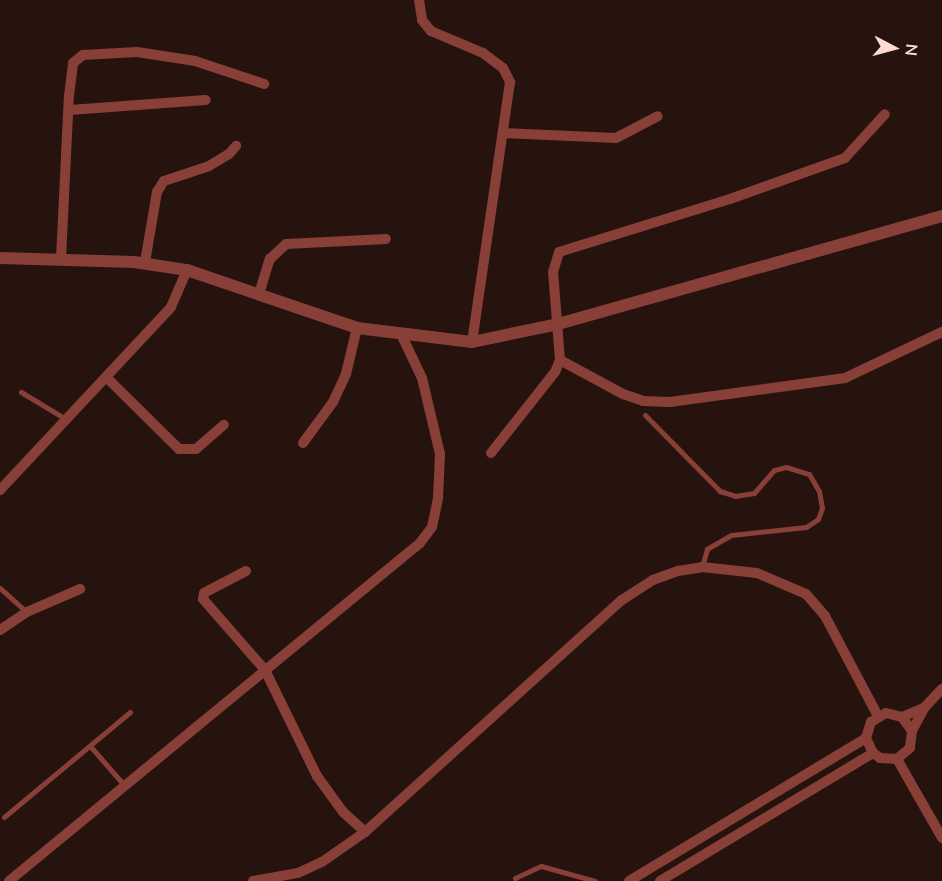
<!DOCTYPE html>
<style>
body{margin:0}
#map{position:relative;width:942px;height:881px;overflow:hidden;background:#26130e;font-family:Mulish,sans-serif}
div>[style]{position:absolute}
.service>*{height:5px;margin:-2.5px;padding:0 2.5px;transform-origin:2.5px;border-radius:2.5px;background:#873f37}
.minor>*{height:10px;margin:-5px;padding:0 5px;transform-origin:5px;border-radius:5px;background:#873f37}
.tertiary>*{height:12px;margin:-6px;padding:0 6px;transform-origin:6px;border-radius:6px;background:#873f37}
span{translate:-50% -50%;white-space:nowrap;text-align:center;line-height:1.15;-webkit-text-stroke:4.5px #26130e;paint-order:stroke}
.north{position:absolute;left:864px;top:18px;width:60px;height:60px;-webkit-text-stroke:4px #26130e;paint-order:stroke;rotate:96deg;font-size:16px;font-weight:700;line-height:24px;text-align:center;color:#ffdad2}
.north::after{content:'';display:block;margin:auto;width:21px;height:27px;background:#ffdad2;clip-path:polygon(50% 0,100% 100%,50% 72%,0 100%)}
</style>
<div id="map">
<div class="service">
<i style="left:21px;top:392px;width:52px;rotate:31deg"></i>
<i style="left:645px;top:415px;width:107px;rotate:45.4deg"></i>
<i style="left:720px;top:491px;width:16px;rotate:18deg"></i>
<i style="left:735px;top:496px;width:19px;rotate:-9deg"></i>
<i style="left:754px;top:493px;width:30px;rotate:-49deg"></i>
<i style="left:774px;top:470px;width:12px;rotate:-14deg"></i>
<i style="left:786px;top:467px;width:24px;rotate:17deg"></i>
<i style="left:809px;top:474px;width:20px;rotate:60deg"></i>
<i style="left:819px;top:491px;width:17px;rotate:80deg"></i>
<i style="left:822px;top:508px;width:12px;rotate:110deg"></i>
<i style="left:818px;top:519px;width:14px;rotate:146deg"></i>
<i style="left:806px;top:527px;width:75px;rotate:173.9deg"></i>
<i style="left:731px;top:535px;width:28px;rotate:150deg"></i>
<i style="left:707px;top:549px;width:19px;rotate:106deg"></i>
<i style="left:0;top:588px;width:36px;rotate:42deg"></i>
<i style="left:91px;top:747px;width:50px;rotate:49deg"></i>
<i style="left:4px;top:817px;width:164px;rotate:-39.8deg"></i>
<i style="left:515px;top:878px;width:29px;rotate:-25deg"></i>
<i style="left:541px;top:866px;width:56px;rotate:15.5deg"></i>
</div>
<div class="minor">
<i style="left:419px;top:0;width:20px;rotate:81deg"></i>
<i style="left:422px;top:20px;width:14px;rotate:51deg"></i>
<i style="left:431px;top:31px;width:56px;rotate:22.9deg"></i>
<i style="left:483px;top:53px;width:25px;rotate:37deg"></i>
<i style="left:503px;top:68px;width:16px;rotate:63deg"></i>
<i style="left:510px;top:82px;width:263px;rotate:98.3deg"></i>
<i style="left:70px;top:110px;width:136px;rotate:-4.2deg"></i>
<i style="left:504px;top:133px;width:112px;rotate:2.6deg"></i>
<i style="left:616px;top:138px;width:47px;rotate:-27.6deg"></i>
<i style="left:61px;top:258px;width:162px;rotate:-87.2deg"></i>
<i style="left:69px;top:96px;width:33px;rotate:-83deg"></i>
<i style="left:73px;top:63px;width:13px;rotate:-39deg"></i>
<i style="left:83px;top:55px;width:54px;rotate:-3.2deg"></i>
<i style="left:137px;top:52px;width:59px;rotate:8.8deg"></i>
<i style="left:195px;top:61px;width:73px;rotate:18.4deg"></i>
<i style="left:145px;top:262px;width:71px;rotate:-80.3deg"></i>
<i style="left:157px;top:192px;width:13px;rotate:-58deg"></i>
<i style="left:164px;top:181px;width:47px;rotate:-18.4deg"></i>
<i style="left:209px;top:166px;width:23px;rotate:-31deg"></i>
<i style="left:229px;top:154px;width:11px;rotate:-49deg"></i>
<i style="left:259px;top:294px;width:37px;rotate:-73deg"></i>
<i style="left:270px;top:259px;width:22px;rotate:-43deg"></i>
<i style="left:286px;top:244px;width:100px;rotate:-2.9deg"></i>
<i style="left:560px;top:360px;width:72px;rotate:28.4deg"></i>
<i style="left:623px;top:394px;width:21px;rotate:19deg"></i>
<i style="left:643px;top:401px;width:27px;rotate:2deg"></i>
<i style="left:670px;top:402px;width:177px;rotate:-7.8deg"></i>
<i style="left:845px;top:378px;width:107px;rotate:-25.4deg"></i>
<i style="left:106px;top:377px;width:103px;rotate:44.6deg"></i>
<i style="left:179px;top:449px;width:17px"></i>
<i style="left:196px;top:449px;width:37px;rotate:-41deg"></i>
<i style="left:303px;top:443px;width:51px;rotate:-53.8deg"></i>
<i style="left:333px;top:402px;width:31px;rotate:-65deg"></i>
<i style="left:346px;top:374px;width:47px;rotate:-76.6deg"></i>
<i style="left:491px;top:453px;width:103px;rotate:-51.7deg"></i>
<i style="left:555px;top:372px;width:13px;rotate:-67deg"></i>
<i style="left:560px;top:360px;width:88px;rotate:-94.5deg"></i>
<i style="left:553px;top:272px;width:21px;rotate:-73deg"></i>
<i style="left:559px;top:252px;width:179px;rotate:-17.2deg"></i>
<i style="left:730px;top:199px;width:122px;rotate:-19.6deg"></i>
<i style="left:845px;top:158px;width:59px;rotate:-47.7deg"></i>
<i style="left:0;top:490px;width:250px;rotate:-46.9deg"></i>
<i style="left:171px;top:307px;width:40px;rotate:-66.6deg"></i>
<i style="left:246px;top:571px;width:47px;rotate:152.4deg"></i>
<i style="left:204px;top:593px;width:6px;rotate:99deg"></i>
<i style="left:203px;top:599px;width:94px;rotate:48.9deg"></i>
<i style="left:265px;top:670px;width:118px;rotate:63.9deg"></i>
<i style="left:317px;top:776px;width:44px;rotate:54.2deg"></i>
<i style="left:343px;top:812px;width:30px;rotate:42deg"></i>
<i style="left:365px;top:832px;width:346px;rotate:-42.1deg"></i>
<i style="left:622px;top:600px;width:37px;rotate:-33deg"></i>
<i style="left:653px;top:580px;width:27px;rotate:-20deg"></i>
<i style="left:678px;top:571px;width:24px;rotate:-9deg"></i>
<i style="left:702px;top:567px;width:55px;rotate:6.2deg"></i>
<i style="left:757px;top:573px;width:53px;rotate:23.2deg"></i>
<i style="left:806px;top:594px;width:29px;rotate:49deg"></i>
<i style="left:825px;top:616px;width:113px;rotate:62.1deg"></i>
<i style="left:0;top:630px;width:32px;rotate:-34deg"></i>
<i style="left:27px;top:612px;width:58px;rotate:-23.5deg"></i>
<i style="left:902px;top:717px;width:17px;rotate:54deg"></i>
<i style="left:912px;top:731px;width:17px;rotate:97deg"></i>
<i style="left:910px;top:748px;width:17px;rotate:140deg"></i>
<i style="left:897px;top:759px;width:17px;rotate:-177deg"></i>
<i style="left:880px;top:758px;width:9px;rotate:-144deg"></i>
<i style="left:873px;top:753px;width:17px;rotate:-115deg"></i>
<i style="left:866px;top:738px;width:17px;rotate:-73deg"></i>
<i style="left:871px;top:722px;width:17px;rotate:-31deg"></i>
<i style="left:886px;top:713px;width:16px;rotate:14deg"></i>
<i style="left:902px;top:717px;width:25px;rotate:-23deg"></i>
<i style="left:912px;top:731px;width:27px;rotate:-62deg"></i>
<i style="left:925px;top:707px;width:25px;rotate:-47deg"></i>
<i style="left:897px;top:759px;width:91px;rotate:60.3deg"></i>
<i style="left:9px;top:881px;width:532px;rotate:-39.43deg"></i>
<i style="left:420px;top:543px;width:20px;rotate:-53deg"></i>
<i style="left:432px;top:527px;width:30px;rotate:-78deg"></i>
<i style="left:438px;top:498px;width:44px;rotate:-87.4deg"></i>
<i style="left:440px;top:454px;width:78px;rotate:-103.3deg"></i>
<i style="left:422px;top:378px;width:47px;rotate:-115.5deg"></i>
<i style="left:253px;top:881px;width:46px;rotate:-10.1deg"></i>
<i style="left:298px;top:873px;width:26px;rotate:-25deg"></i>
<i style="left:322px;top:862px;width:52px;rotate:-34.9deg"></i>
<i style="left:629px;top:881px;width:277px;rotate:-31.1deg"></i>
<i style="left:660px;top:881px;width:249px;rotate:-31deg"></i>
</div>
<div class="tertiary">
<i style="left:0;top:258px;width:134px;rotate:1.7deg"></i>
<i style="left:134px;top:262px;width:54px;rotate:8.6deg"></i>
<i style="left:187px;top:270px;width:180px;rotate:18.8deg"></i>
<i style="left:357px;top:328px;width:116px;rotate:6.9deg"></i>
<i style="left:472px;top:342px;width:88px;rotate:-11.8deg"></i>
<i style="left:558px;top:324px;width:399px;rotate:-15.7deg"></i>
</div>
<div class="north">N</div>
</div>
